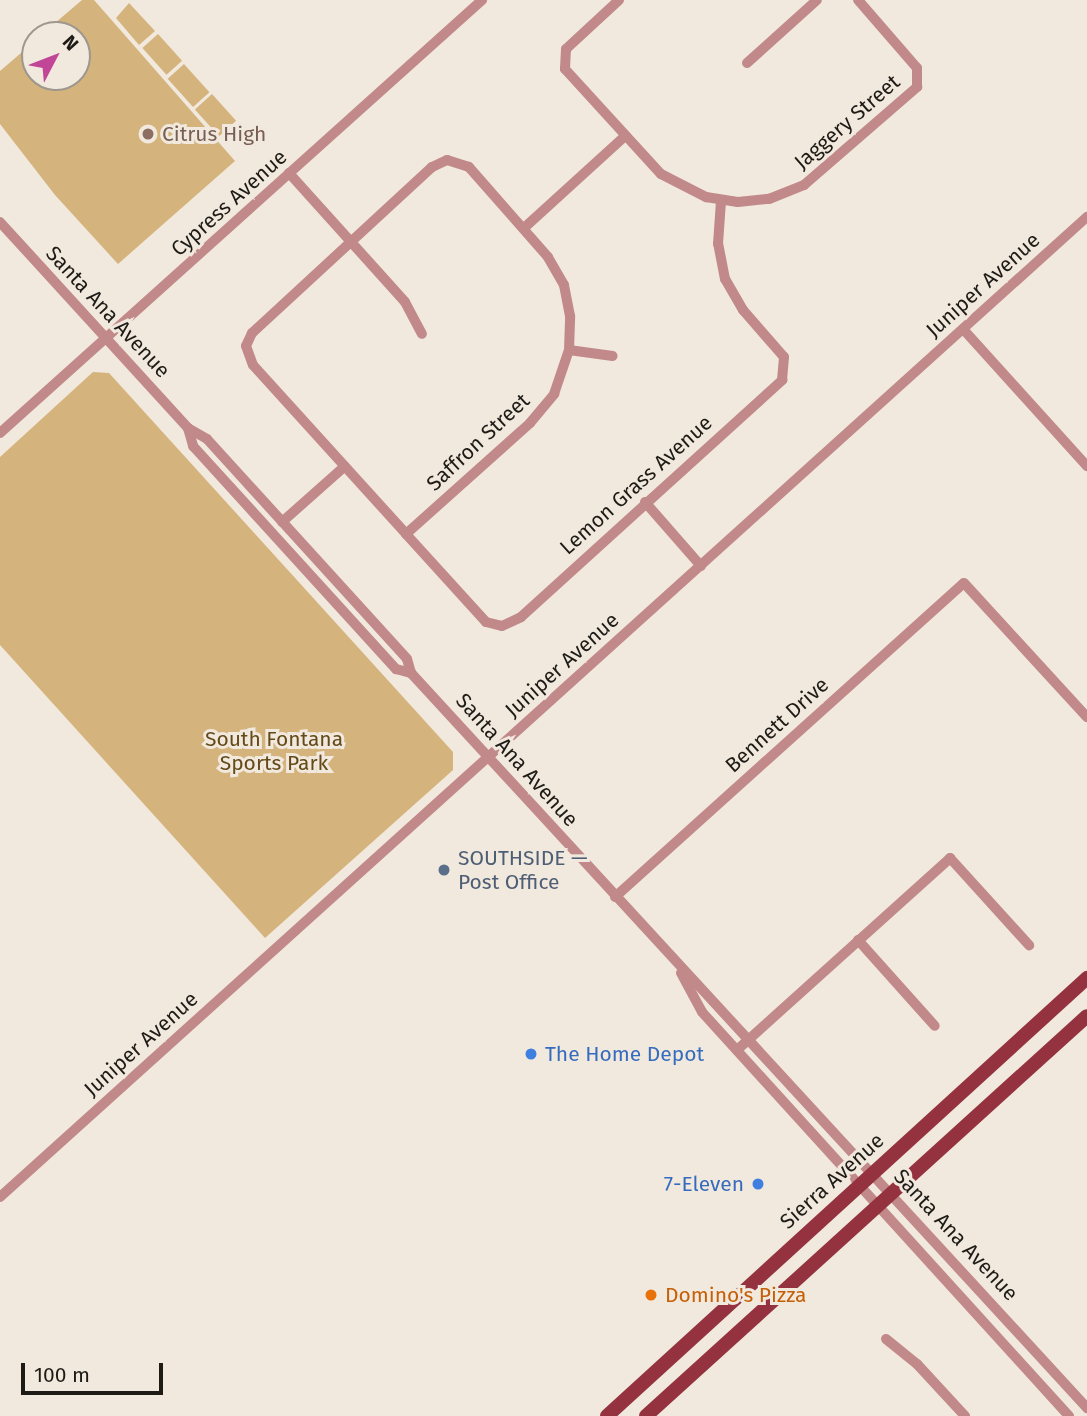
<!DOCTYPE html>
<meta charset="utf-8">
<style>
body{margin:0}
#map{position:relative;width:1087px;height:1416px;overflow:hidden;background:#f1e9dd;font-family:"Fira Sans",sans-serif}
div>[style]{position:absolute}
.green>*{inset:0;background:#d5b37c;transform-origin:0 0}
.minor>*{height:10px;margin:-5px;padding:0 5px;transform-origin:5px;border-radius:5px;background:#c2898b}
.major>*{height:14px;margin:-7px;padding:0 7px;transform-origin:7px;border-radius:7px;background:#94333f}
.dots>*{width:19px;height:19px;translate:-50% -50%;box-sizing:border-box;border:4px solid #f1e9dd;border-radius:50%}
span{translate:-50% -50%;white-space:nowrap;text-align:center;line-height:1.15;-webkit-text-stroke:6px #f1e9dd;paint-order:stroke}
.street-label{font-size:21px;color:#1e1b17}
.education-label{font-size:21px;color:#785e54}
.left{translate:0 -50%;text-align:left}
.park-label{font-size:21px;color:#654a19}
.service-label{font-size:21px;color:#4e5e75}
.shop-label{font-size:21px;color:#366cbe}
.right{translate:-100% -50%;text-align:right}
.food-label{font-size:21px;color:#c56008}
.north{position:absolute;left:21px;top:21px;width:70px;height:70px;box-sizing:border-box;background:#f1e9dd;border:2px solid #9d978e;border-radius:50%;rotate:48deg;font-size:19px;font-weight:700;line-height:28px;text-align:center;color:#1e1b17}
.north::after{content:'';display:block;margin:auto;width:24px;height:32px;background:#c24697;clip-path:polygon(50% 0,100% 100%,50% 72%,0 100%)}
.scale{position:absolute;left:21px;top:1363px;width:142px;height:32px;box-sizing:border-box;border:4px solid #1e1b17;border-top:0;padding-left:9px;font-size:21px;line-height:24px;white-space:nowrap;color:#1e1b17;-webkit-text-stroke:5px #f1e9dd;paint-order:stroke}
</style>
<div id="map">
<div class="green">
<i style="clip-path:polygon(82px 0,94px 0,235px 161px,118px 264px,55px 195px,0 124px,0 71px,35px 41px,35px 77px,77px 77px,77px 35px,41px 35px)"></i>
<i style="clip-path:polygon(129px 3px,155px 31px,139px 45px,116px 18px)"></i>
<i style="left:158px;top:34px;width:36px;height:21px;rotate:48deg"></i>
<i style="left:184px;top:64px;width:38px;height:22px;rotate:48deg"></i>
<i style="left:212px;top:94px;width:36px;height:23px;rotate:48deg"></i>
<i style="clip-path:polygon(93px 372px,109px 373px,453px 752px,453px 770px,265px 938px,0 645px,0 457px)"></i>
</div>
<div class="minor">
<i style="left:619px;top:0;width:72px;rotate:137.2deg"></i>
<i style="left:566px;top:49px;width:20px;rotate:93deg"></i>
<i style="left:565px;top:69px;width:142px;rotate:47.6deg"></i>
<i style="left:661px;top:174px;width:51px;rotate:27.1deg"></i>
<i style="left:706px;top:197px;width:32px;rotate:9deg"></i>
<i style="left:738px;top:202px;width:31px;rotate:-6deg"></i>
<i style="left:769px;top:199px;width:38px;rotate:-22deg"></i>
<i style="left:804px;top:185px;width:150px;rotate:-40.9deg"></i>
<i style="left:917px;top:87px;width:19px;rotate:-90deg"></i>
<i style="left:917px;top:68px;width:90px;rotate:-130.9deg"></i>
<i style="left:747px;top:63px;width:94px;rotate:-42deg"></i>
<i style="left:289px;top:173px;width:173px;rotate:48deg"></i>
<i style="left:405px;top:302px;width:36px;rotate:62deg"></i>
<i style="left:0;top:222px;width:279px;rotate:47.6deg"></i>
<i style="left:188px;top:428px;width:22px;rotate:30deg"></i>
<i style="left:207px;top:439px;width:297px;rotate:47.7deg"></i>
<i style="left:407px;top:659px;width:15px;rotate:74deg"></i>
<i style="left:411px;top:673px;width:999px;rotate:47.39deg"></i>
<i style="left:524px;top:228px;width:135px;rotate:-42.3deg"></i>
<i style="left:963px;top:329px;width:185px;rotate:47.9deg"></i>
<i style="left:569px;top:350px;width:44px;rotate:7.8deg"></i>
<i style="left:188px;top:428px;width:19px;rotate:74deg"></i>
<i style="left:193px;top:446px;width:302px;rotate:47.7deg"></i>
<i style="left:396px;top:669px;width:16px;rotate:15deg"></i>
<i style="left:0;top:433px;width:648px;rotate:-41.93deg"></i>
<i style="left:645px;top:502px;width:85px;rotate:48.8deg"></i>
<i style="left:282px;top:522px;width:84px;rotate:-41.6deg"></i>
<i style="left:406px;top:534px;width:166px;rotate:-41.8deg"></i>
<i style="left:530px;top:423px;width:38px;rotate:-50deg"></i>
<i style="left:554px;top:394px;width:46px;rotate:-71.2deg"></i>
<i style="left:569px;top:350px;width:34px;rotate:-88deg"></i>
<i style="left:570px;top:316px;width:32px;rotate:-101deg"></i>
<i style="left:564px;top:285px;width:32px;rotate:-120deg"></i>
<i style="left:548px;top:257px;width:120px;rotate:-131.3deg"></i>
<i style="left:469px;top:167px;width:23px;rotate:-162deg"></i>
<i style="left:447px;top:160px;width:17px;rotate:155deg"></i>
<i style="left:432px;top:167px;width:245px;rotate:137.3deg"></i>
<i style="left:252px;top:333px;width:14px;rotate:115deg"></i>
<i style="left:246px;top:346px;width:20px;rotate:70deg"></i>
<i style="left:253px;top:365px;width:228px;rotate:47.8deg"></i>
<i style="left:406px;top:534px;width:119px;rotate:47.7deg"></i>
<i style="left:486px;top:622px;width:16px;rotate:14deg"></i>
<i style="left:502px;top:626px;width:21px;rotate:-25deg"></i>
<i style="left:521px;top:617px;width:353px;rotate:-42.2deg"></i>
<i style="left:782px;top:380px;width:23px;rotate:-85deg"></i>
<i style="left:784px;top:357px;width:62px;rotate:-131.1deg"></i>
<i style="left:743px;top:310px;width:36px;rotate:-120deg"></i>
<i style="left:725px;top:279px;width:36px;rotate:-101deg"></i>
<i style="left:718px;top:244px;width:43px;rotate:-86deg"></i>
<i style="left:615px;top:897px;width:469px;rotate:-42deg"></i>
<i style="left:964px;top:583px;width:182px;rotate:47.5deg"></i>
<i style="left:858px;top:940px;width:115px;rotate:48.2deg"></i>
<i style="left:681px;top:973px;width:44px;rotate:61.7deg"></i>
<i style="left:702px;top:1012px;width:546px;rotate:47.75deg"></i>
<i style="left:737px;top:1050px;width:287px;rotate:-42deg"></i>
<i style="left:950px;top:858px;width:118px;rotate:47.8deg"></i>
<i style="left:0;top:1197px;width:1464px;rotate:-42.04deg"></i>
<i style="left:886px;top:1339px;width:40px;rotate:39deg"></i>
<i style="left:917px;top:1364px;width:71px;rotate:47.3deg"></i>
</div>
<div class="major">
<i style="left:607px;top:1416px;width:650px;rotate:-42.38deg"></i>
<i style="left:646px;top:1416px;width:595px;rotate:-42.21deg"></i>
</div>
<div class="dots">
<i style="left:148px;top:134px;background:#8d6e63"></i>
<i style="left:444px;top:870px;background:#5c6f8a"></i>
<i style="left:531px;top:1054px;background:#3f7fe0"></i>
<i style="left:758px;top:1184px;background:#3f7fe0"></i>
<i style="left:651px;top:1295px;background:#e8710a"></i>
</div>
<div class="street-label">
<span style="left:847px;top:122px;rotate:-41deg">Jaggery Street</span>
<span style="left:229px;top:203px;rotate:-42deg">Cypress Avenue</span>
<span style="left:983px;top:285px;rotate:-42deg">Juniper Avenue</span>
<span style="left:108px;top:312px;rotate:47deg">Santa Ana Avenue</span>
<span style="left:478px;top:442px;rotate:-43deg">Saffron Street</span>
<span style="left:636px;top:485px;rotate:-42deg">Lemon Grass Avenue</span>
<span style="left:562px;top:665px;rotate:-42deg">Juniper Avenue</span>
<span style="left:777px;top:725px;rotate:-42deg">Bennett Drive</span>
<span style="left:517px;top:760px;rotate:48deg">Santa Ana Avenue</span>
<span style="left:141px;top:1044px;rotate:-42deg">Juniper Avenue</span>
<span style="left:832px;top:1181px;rotate:-42deg">Sierra Avenue</span>
<span style="left:956px;top:1235px;rotate:47deg">Santa Ana Avenue</span>
</div>
<div class="education-label">
<span class="left" style="left:162px;top:134px">Citrus High</span>
</div>
<div class="park-label">
<span style="left:274px;top:751px">South Fontana<br>Sports Park</span>
</div>
<div class="service-label">
<span class="left" style="left:458px;top:870px">SOUTHSIDE —<br>Post Office</span>
</div>
<div class="shop-label">
<span class="left" style="left:545px;top:1054px">The Home Depot</span>
<span class="right" style="left:744px;top:1184px">7-Eleven</span>
</div>
<div class="food-label">
<span class="left" style="left:665px;top:1295px">Domino's Pizza</span>
</div>
<div class="north">N</div>
<div class="scale">100 m</div>
</div>
